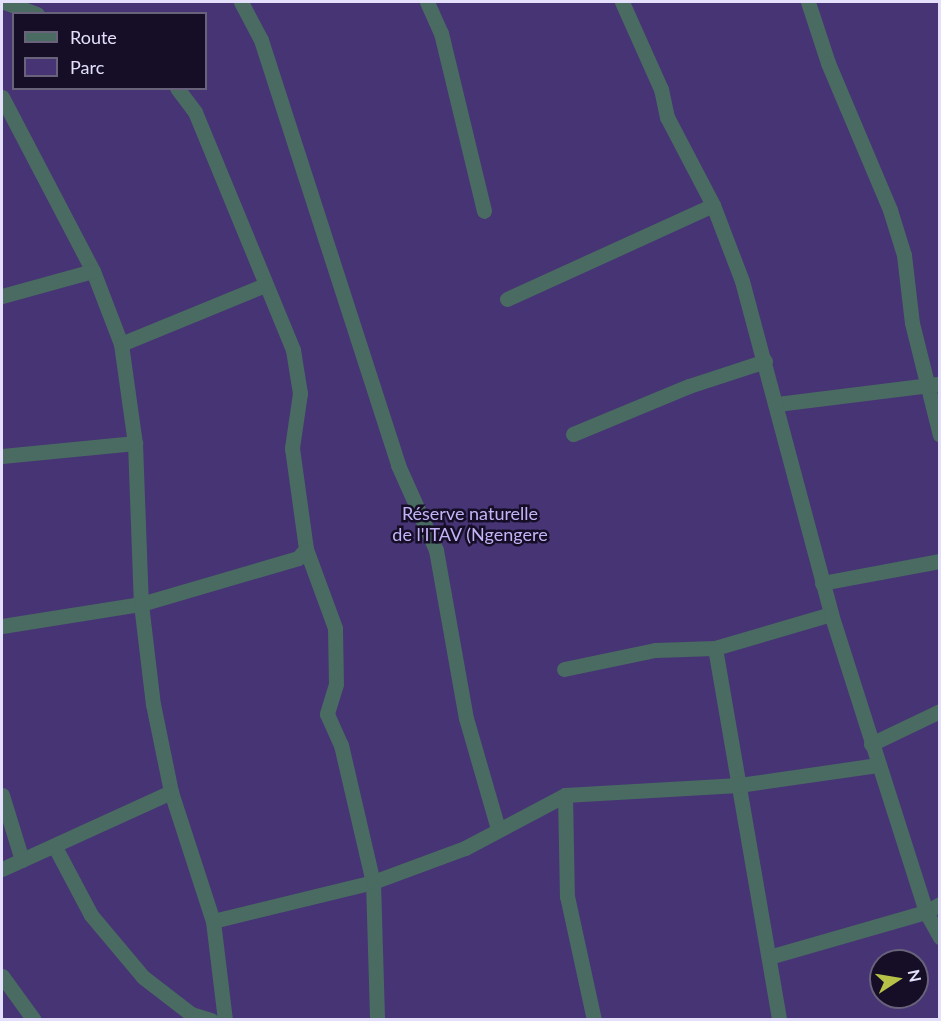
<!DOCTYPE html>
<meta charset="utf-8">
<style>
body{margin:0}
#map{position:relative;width:941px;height:1021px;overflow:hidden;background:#2e1d55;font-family:Lato,sans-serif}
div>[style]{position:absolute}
.green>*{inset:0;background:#463474}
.minor>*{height:15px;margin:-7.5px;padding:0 7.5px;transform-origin:7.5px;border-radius:7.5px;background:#496b61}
.tertiary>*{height:15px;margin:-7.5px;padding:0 7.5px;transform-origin:7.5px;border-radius:7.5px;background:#496b61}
span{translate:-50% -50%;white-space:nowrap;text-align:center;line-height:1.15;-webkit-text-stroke:5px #150e26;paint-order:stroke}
.park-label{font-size:18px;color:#c2b4f6}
.frame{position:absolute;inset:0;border:3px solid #e4dffb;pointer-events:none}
.legend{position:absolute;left:12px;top:12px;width:195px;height:78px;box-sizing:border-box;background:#150e26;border:2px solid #68627b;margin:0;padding:8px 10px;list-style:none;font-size:18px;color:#e4dffb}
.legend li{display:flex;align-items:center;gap:12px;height:30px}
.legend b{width:30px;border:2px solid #68627b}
.north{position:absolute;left:869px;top:949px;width:60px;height:60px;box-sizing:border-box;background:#150e26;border:2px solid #68627b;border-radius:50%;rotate:78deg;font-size:16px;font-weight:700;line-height:24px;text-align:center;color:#e4dffb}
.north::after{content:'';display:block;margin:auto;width:21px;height:27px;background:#b7c148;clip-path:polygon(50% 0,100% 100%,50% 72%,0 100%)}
</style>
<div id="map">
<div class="green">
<i style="clip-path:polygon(evenodd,2px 2px,939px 2px,939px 1019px,2px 1020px,2px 2px,14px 14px,206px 14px,206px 88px,14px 88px,14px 14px,2px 2px,881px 961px,917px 961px,917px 997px,881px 997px,881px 961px)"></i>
</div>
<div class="minor">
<i style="left:4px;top:2px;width:35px;rotate:20deg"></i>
<i style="left:241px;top:2px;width:43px;rotate:62.2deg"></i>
<i style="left:261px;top:40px;width:447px;rotate:72.1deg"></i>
<i style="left:398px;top:465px;width:93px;rotate:65.9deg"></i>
<i style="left:436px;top:550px;width:171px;rotate:79.9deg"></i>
<i style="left:466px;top:718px;width:116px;rotate:73.9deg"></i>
<i style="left:427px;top:2px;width:34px;rotate:66deg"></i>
<i style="left:441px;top:33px;width:183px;rotate:76.4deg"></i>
<i style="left:808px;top:2px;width:64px;rotate:71.8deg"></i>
<i style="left:828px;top:63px;width:160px;rotate:67.1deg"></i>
<i style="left:890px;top:210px;width:47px;rotate:72.7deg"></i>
<i style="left:904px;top:255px;width:68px;rotate:83.3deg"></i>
<i style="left:912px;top:323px;width:115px;rotate:76deg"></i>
<i style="left:177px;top:88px;width:30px;rotate:53deg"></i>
<i style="left:195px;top:112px;width:257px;rotate:67.6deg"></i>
<i style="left:293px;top:350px;width:44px;rotate:80.8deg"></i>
<i style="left:300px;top:393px;width:56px;rotate:98.3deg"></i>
<i style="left:292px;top:448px;width:102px;rotate:82.1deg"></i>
<i style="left:2px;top:97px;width:196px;rotate:62.4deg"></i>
<i style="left:93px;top:271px;width:78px;rotate:69deg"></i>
<i style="left:121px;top:344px;width:100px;rotate:82deg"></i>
<i style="left:135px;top:443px;width:161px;rotate:87.9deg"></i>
<i style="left:141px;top:604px;width:101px;rotate:83.2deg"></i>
<i style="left:153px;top:704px;width:90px;rotate:78.4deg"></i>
<i style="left:171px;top:792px;width:136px;rotate:72deg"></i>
<i style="left:213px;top:921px;width:100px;rotate:83.1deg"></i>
<i style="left:2px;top:296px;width:94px;rotate:-15.4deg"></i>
<i style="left:507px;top:299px;width:226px;rotate:-24.5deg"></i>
<i style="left:121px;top:344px;width:156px;rotate:-22.3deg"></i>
<i style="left:777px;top:404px;width:162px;rotate:-7.1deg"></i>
<i style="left:573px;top:434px;width:126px;rotate:-22.5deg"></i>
<i style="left:689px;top:386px;width:80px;rotate:-18.2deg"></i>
<i style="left:2px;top:456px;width:134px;rotate:-5.6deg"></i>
<i style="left:822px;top:583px;width:120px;rotate:-10.6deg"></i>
<i style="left:2px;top:626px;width:141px;rotate:-9deg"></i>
<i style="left:141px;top:604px;width:164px;rotate:-16.3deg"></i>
<i style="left:298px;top:558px;width:12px;rotate:-48deg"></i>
<i style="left:306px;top:549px;width:84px;rotate:69.8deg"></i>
<i style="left:335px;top:628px;width:56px;rotate:89deg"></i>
<i style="left:336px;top:684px;width:31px;rotate:107deg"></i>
<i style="left:327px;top:714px;width:34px;rotate:66deg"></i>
<i style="left:341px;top:745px;width:141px;rotate:76.9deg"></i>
<i style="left:373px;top:882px;width:138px;rotate:88.3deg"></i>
<i style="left:715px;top:648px;width:377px;rotate:80.2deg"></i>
<i style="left:564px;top:669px;width:93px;rotate:-11.8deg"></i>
<i style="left:655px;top:650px;width:60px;rotate:-1.9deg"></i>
<i style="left:715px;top:648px;width:121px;rotate:-16.3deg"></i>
<i style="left:871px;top:744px;width:76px;rotate:-25.6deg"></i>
<i style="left:2px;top:795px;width:68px;rotate:72.9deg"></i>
<i style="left:565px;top:795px;width:101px;rotate:88.9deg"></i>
<i style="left:567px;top:896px;width:127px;rotate:77.7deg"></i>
<i style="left:55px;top:847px;width:77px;rotate:62.1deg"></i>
<i style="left:91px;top:915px;width:81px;rotate:50deg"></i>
<i style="left:143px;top:977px;width:61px;rotate:37.6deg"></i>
<i style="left:191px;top:1014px;width:21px;rotate:17deg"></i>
<i style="left:2px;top:869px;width:186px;rotate:-24.5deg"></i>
<i style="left:213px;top:921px;width:165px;rotate:-13.7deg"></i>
<i style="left:373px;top:882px;width:98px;rotate:-20.3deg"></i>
<i style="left:465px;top:848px;width:113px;rotate:-27.9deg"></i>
<i style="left:565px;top:795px;width:174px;rotate:-3.3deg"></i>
<i style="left:739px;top:785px;width:140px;rotate:-8.2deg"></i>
<i style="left:769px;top:957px;width:163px;rotate:-16deg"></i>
<i style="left:926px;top:912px;width:16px;rotate:-30deg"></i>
<i style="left:2px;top:976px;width:54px;rotate:54deg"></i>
</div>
<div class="tertiary">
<i style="left:622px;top:2px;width:95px;rotate:65.9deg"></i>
<i style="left:661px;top:89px;width:29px;rotate:78deg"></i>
<i style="left:667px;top:117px;width:99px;rotate:62.4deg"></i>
<i style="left:713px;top:205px;width:81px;rotate:69.1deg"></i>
<i style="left:742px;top:281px;width:345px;rotate:75deg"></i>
<i style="left:831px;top:614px;width:313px;rotate:72.3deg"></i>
<i style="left:926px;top:912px;width:29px;rotate:61deg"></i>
</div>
<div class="park-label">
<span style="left:470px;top:524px">Réserve naturelle<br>de l'ITAV (Ngengere</span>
</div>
<div class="frame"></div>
<ul class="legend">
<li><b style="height:8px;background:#496b61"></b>Route</li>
<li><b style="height:16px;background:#463474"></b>Parc</li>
</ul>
<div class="north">N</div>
</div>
